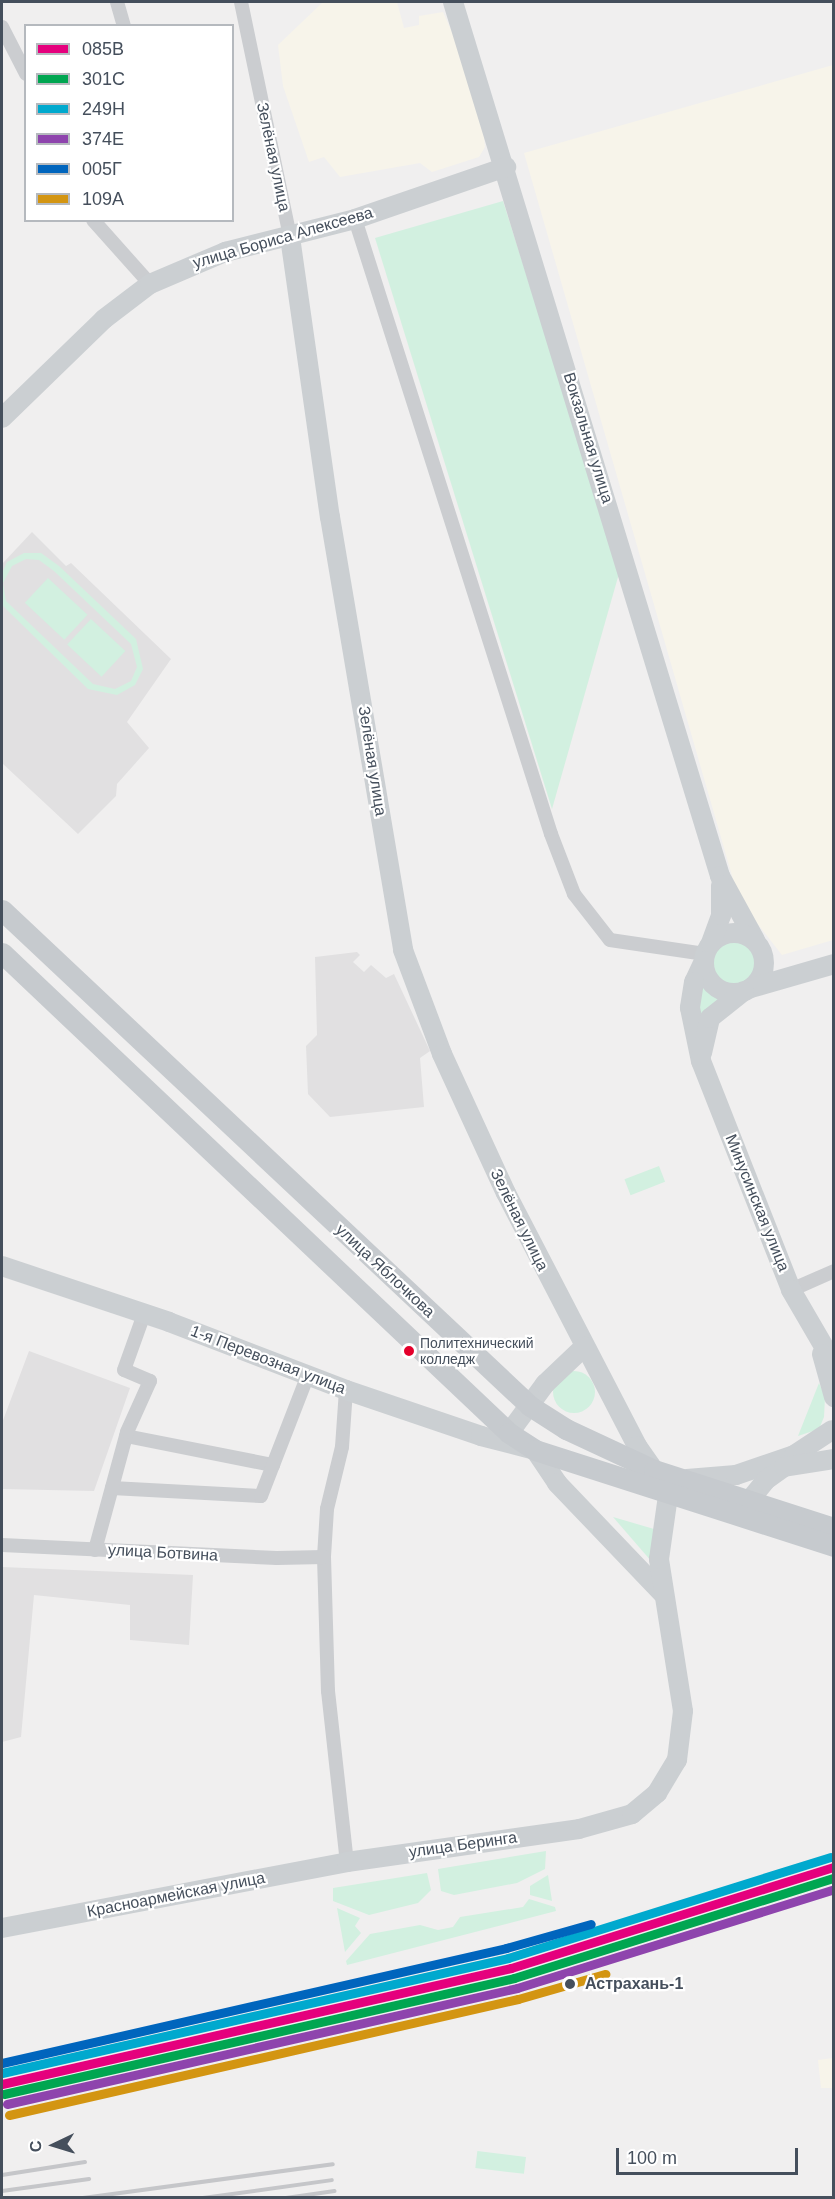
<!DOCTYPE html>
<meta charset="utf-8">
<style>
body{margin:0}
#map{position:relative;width:835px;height:2199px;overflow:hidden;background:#f0efef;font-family:Helvetica,sans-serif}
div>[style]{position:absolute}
.commercial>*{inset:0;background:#f7f4ea}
.education>*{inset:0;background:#e1e0e1}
.green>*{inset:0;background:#d2f0e0;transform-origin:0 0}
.round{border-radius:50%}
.street>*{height:14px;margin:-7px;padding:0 7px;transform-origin:7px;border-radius:7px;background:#cbcdd0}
.secondary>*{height:20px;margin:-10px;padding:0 10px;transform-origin:10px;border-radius:10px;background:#cbcfd2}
.secondary>.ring{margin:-10px;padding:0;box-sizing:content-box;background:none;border:20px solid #cbcfd2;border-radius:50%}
.primary>*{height:21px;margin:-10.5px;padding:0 10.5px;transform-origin:10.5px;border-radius:10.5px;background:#c6cace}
.rail>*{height:4px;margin:-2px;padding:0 2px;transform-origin:2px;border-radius:2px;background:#c5c6c9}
.rail-1>*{height:9px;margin:-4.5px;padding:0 4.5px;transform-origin:4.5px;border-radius:4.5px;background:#e5007d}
.rail-2>*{height:9px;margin:-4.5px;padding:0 4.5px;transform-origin:4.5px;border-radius:4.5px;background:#00a651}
.rail-3>*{height:9px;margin:-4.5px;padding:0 4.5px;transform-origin:4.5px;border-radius:4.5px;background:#00a9ce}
.rail-4>*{height:9px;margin:-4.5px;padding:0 4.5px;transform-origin:4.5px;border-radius:4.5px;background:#8e44ad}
.rail-5>*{height:9px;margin:-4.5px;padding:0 4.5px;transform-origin:4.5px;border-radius:4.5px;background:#0065bd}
.rail-6>*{height:9px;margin:-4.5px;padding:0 4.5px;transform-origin:4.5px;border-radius:4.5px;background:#d39512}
.dots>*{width:16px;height:16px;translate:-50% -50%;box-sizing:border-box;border:3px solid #fff;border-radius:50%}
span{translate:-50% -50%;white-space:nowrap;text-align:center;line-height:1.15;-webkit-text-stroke:4.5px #fff;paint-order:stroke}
.bus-label{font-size:14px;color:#454f5c}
.left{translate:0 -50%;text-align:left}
.street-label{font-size:16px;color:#454f5c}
.stop-label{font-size:16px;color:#454f5c;font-weight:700}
.frame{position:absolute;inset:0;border:3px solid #454f5c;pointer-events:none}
.legend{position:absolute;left:24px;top:24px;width:210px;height:198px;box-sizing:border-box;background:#fff;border:2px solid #b5b9be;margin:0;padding:8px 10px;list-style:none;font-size:18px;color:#454f5c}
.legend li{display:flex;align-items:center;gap:12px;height:30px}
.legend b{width:30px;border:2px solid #b5b9be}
.north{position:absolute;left:24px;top:2115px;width:60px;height:60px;-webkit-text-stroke:4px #fff;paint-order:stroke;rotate:266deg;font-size:16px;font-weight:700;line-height:24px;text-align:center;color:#454f5c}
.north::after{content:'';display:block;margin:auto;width:21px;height:27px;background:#454f5c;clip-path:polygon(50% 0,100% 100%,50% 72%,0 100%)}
.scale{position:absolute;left:616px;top:2148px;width:182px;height:27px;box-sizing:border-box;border:3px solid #454f5c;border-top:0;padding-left:8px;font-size:18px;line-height:21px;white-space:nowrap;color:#454f5c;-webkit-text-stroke:4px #fff;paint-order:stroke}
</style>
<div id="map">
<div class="commercial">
<i style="clip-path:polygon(323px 2px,397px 2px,404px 28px,419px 25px,419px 16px,443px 12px,458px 46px,484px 136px,485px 147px,479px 157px,432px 172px,420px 163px,340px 177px,324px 157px,309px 162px,283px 86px,278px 45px)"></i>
<i style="clip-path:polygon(833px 65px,833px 940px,782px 955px,739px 900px,524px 153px)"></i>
<i style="clip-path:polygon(833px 2058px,833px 2088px,821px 2088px,818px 2060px)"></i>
</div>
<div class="education">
<i style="clip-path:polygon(32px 532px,66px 566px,71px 563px,171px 659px,127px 722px,149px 748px,117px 784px,116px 796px,78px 834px,2px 763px,2px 564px)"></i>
<i style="clip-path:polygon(357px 952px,360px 955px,353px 962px,364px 972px,371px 965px,386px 978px,394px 974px,430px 1051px,420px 1058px,424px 1107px,330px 1117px,308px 1094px,306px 1046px,317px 1035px,315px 957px)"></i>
<i style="clip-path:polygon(29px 1351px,130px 1388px,94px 1491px,2px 1489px,2px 1423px)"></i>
<i style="clip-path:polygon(2px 1567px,193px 1575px,189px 1645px,130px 1640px,130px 1605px,34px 1595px,21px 1737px,2px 1742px)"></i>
</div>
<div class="green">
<i style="clip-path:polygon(503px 201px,620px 570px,552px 809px,375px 238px)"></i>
<i style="clip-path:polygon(evenodd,24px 553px,41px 553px,59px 566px,136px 639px,143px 669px,135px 685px,117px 695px,88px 689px,2px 605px,2px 573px,7px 562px,24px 553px,26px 559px,39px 560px,54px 571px,131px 644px,137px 667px,131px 681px,115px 689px,93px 684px,6px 601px,3px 583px,12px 566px,26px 559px)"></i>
<i style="left:48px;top:578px;width:54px;height:34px;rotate:43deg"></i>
<i style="left:91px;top:619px;width:47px;height:35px;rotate:43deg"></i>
<i class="round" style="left:712px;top:942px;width:44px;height:44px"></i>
<i style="clip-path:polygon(700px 980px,711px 993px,725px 999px,697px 1036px)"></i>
<i style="left:659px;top:1166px;width:17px;height:37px;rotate:69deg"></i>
<i class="round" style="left:553px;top:1371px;width:42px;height:42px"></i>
<i style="clip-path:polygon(819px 1383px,825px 1397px,824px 1417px,819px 1429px,798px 1436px)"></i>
<i style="clip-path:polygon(613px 1517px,654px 1529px,652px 1562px)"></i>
<i style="clip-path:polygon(546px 1851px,545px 1869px,517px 1883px,454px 1895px,441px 1891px,438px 1869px)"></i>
<i style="clip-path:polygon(427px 1873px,431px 1890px,418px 1903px,369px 1915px,333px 1901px,333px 1888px)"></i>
<i style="clip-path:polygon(548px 1875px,552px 1901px,530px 1895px,530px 1886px)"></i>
<i style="clip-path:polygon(529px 1899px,555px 1907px,556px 1911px,347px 1965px,346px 1961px,370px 1934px,420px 1925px,438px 1930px,453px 1927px,460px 1917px,523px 1907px)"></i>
<i style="clip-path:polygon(337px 1908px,360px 1918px,355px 1926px,361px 1933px,345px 1952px)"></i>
<i style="left:526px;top:2157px;width:17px;height:49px;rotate:97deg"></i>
</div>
<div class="street">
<i style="left:117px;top:2px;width:25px;rotate:74deg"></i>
<i style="left:241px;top:2px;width:240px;rotate:78.2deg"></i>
<i style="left:2px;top:27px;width:53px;rotate:62.9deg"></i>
<i style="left:355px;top:219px;width:645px;rotate:72.32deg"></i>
<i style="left:551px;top:834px;width:64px;rotate:69deg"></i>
<i style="left:574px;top:894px;width:58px;rotate:52deg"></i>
<i style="left:610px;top:940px;width:96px;rotate:8.4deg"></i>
<i style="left:93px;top:220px;width:86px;rotate:48.3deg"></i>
<i style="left:791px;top:1290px;width:47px;rotate:-23.8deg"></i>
<i style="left:346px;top:1390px;width:57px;rotate:94deg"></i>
<i style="left:342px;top:1447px;width:64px;rotate:103.6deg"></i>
<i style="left:327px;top:1509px;width:48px;rotate:93.6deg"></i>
<i style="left:324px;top:1557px;width:134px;rotate:88.3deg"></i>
<i style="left:328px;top:1691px;width:172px;rotate:83.7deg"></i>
<i style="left:126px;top:1436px;width:150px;rotate:11.2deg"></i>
<i style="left:112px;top:1488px;width:149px;rotate:3.1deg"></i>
<i style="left:261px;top:1496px;width:130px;rotate:-68.8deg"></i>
<i style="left:2px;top:1545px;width:275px;rotate:2.7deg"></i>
<i style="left:277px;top:1558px;width:47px;rotate:-1.2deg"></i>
<i style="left:95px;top:1550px;width:122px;rotate:-74.8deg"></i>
<i style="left:127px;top:1432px;width:56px;rotate:-65.7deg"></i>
<i style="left:150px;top:1381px;width:28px;rotate:-157deg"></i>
<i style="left:124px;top:1370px;width:59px;rotate:-70.3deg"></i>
</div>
<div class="secondary">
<i style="left:453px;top:2px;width:914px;rotate:73.01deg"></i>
<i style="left:720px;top:876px;width:73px;rotate:61.3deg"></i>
<i style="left:290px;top:237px;width:283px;rotate:81.9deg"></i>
<i style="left:330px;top:517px;width:439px;rotate:80.4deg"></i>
<i style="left:403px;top:950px;width:111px;rotate:69.4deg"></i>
<i style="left:442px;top:1054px;width:153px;rotate:65.3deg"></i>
<i style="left:506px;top:1193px;width:285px;rotate:62.6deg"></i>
<i style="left:637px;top:1446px;width:29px;rotate:55deg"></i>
<i style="left:2px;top:418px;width:142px;rotate:-44.1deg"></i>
<i style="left:104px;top:319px;width:58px;rotate:-37.3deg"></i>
<i style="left:150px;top:284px;width:82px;rotate:-23.1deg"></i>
<i style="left:225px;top:252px;width:134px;rotate:-14.2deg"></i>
<i style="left:355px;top:219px;width:160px;rotate:-19deg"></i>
<i class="ring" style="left:704px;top:933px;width:40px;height:40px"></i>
<i style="left:711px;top:943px;width:30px;rotate:-70deg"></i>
<i style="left:721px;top:915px;width:30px;rotate:-90deg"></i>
<i style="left:704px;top:961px;width:23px;rotate:115deg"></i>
<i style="left:694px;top:982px;width:26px;rotate:99deg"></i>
<i style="left:690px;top:1008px;width:54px;rotate:78.3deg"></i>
<i style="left:701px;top:1061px;width:246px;rotate:68.5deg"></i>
<i style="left:791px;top:1290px;width:86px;rotate:59.8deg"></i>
<i style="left:751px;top:988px;width:86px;rotate:-16.1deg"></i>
<i style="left:702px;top:1053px;width:36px;rotate:-77deg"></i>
<i style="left:710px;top:1018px;width:43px;rotate:-38.5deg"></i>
<i style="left:2px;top:1266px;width:176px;rotate:18.5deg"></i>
<i style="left:169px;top:1322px;width:190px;rotate:21deg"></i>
<i style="left:346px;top:1390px;width:143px;rotate:18.8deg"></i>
<i style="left:481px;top:1436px;width:56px;rotate:14.5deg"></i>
<i style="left:535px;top:1450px;width:40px;rotate:56deg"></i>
<i style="left:557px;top:1483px;width:152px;rotate:46.3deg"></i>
<i style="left:822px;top:1354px;width:45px;rotate:74.4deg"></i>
<i style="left:509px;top:1433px;width:61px;rotate:-53.7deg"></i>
<i style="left:545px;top:1384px;width:54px;rotate:-43.5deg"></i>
<i style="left:687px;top:1479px;width:49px;rotate:-4.7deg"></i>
<i style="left:736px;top:1475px;width:61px;rotate:-19deg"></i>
<i style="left:794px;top:1455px;width:45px;rotate:-33.3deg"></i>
<i style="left:749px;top:1501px;width:27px;rotate:-51deg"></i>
<i style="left:766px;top:1480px;width:22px;rotate:-36deg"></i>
<i style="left:784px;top:1467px;width:51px;rotate:-9.1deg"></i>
<i style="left:2px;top:1928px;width:351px;rotate:-10.8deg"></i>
<i style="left:347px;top:1862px;width:234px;rotate:-8.1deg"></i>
<i style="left:579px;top:1829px;width:55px;rotate:-15.8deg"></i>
<i style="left:632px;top:1814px;width:33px;rotate:-40deg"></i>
<i style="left:657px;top:1793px;width:39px;rotate:-59deg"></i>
<i style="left:677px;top:1760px;width:49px;rotate:-83deg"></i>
<i style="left:683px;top:1711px;width:154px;rotate:-99deg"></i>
<i style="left:659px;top:1559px;width:64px;rotate:-81.9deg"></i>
</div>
<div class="primary">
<i style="left:2px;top:910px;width:724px;rotate:43.21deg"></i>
<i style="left:530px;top:1406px;width:43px;rotate:32.6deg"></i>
<i style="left:566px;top:1429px;width:97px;rotate:25deg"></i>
<i style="left:654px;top:1470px;width:189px;rotate:17.9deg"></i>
<i style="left:2px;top:953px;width:698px;rotate:43.43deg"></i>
<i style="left:509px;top:1433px;width:31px;rotate:33deg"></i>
<i style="left:535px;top:1450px;width:314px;rotate:17.8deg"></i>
</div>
<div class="rail">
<i style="left:2px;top:2073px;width:520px;rotate:-12.99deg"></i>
<i style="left:509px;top:1956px;width:340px;rotate:-16.9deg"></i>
<i style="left:2px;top:2175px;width:84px;rotate:-8.9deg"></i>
<i style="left:2px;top:2191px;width:88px;rotate:-7.9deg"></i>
<i style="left:83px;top:2198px;width:252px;rotate:-7.7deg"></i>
<i style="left:203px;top:2198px;width:130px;rotate:-7.9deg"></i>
<i style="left:286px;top:2198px;width:49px;rotate:-8.1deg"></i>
</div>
<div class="rail-1">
<i style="left:2px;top:2084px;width:522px;rotate:-12.84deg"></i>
<i style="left:511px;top:1968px;width:338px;rotate:-17.4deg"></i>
</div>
<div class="rail-2">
<i style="left:4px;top:2094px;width:523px;rotate:-12.81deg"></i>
<i style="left:514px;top:1978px;width:335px;rotate:-17.4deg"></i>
</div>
<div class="rail-3">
<i style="left:2px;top:2073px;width:519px;rotate:-12.8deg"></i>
<i style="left:508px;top:1958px;width:338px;rotate:-17.4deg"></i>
</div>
<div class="rail-4">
<i style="left:7px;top:2104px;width:523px;rotate:-12.81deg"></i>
<i style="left:517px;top:1988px;width:332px;rotate:-17.3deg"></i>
</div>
<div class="rail-5">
<i style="left:2px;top:2063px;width:517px;rotate:-12.85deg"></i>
<i style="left:506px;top:1948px;width:88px;rotate:-15.8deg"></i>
</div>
<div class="rail-6">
<i style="left:9px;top:2115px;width:522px;rotate:-12.84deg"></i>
<i style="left:518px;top:1999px;width:91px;rotate:-16deg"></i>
</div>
<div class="dots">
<i style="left:409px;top:1351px;background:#e4002b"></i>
<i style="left:570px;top:1984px;background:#454f5c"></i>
</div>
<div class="bus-label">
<span class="left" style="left:420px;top:1351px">Политехнический<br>колледж</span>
</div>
<div class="street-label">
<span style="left:273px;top:157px;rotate:78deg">Зелёная улица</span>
<span style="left:283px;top:238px;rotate:-16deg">улица Бориса Алексеева</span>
<span style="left:588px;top:438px;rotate:73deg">Вокзальная улица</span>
<span style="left:372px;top:761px;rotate:81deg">Зелёная улица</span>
<span style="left:757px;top:1203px;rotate:68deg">Минусинская улица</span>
<span style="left:519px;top:1220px;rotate:64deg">Зелёная улица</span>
<span style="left:385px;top:1271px;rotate:43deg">улица Яблочкова</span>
<span style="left:268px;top:1360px;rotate:21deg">1-я Перевозная улица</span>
<span style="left:163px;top:1553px;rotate:3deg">улица Ботвина</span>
<span style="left:463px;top:1845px;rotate:-8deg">улица Беринга</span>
<span style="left:176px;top:1895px;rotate:-11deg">Красноармейская улица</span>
</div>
<div class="stop-label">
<span class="left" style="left:585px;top:1984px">Астрахань-1</span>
</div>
<div class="frame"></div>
<ul class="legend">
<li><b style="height:8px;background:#e5007d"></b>085В</li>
<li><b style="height:8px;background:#00a651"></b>301С</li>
<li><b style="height:8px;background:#00a9ce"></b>249Н</li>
<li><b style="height:8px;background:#8e44ad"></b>374Е</li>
<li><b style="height:8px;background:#0065bd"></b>005Г</li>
<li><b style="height:8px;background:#d39512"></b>109А</li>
</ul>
<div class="north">С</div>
<div class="scale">100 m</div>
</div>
